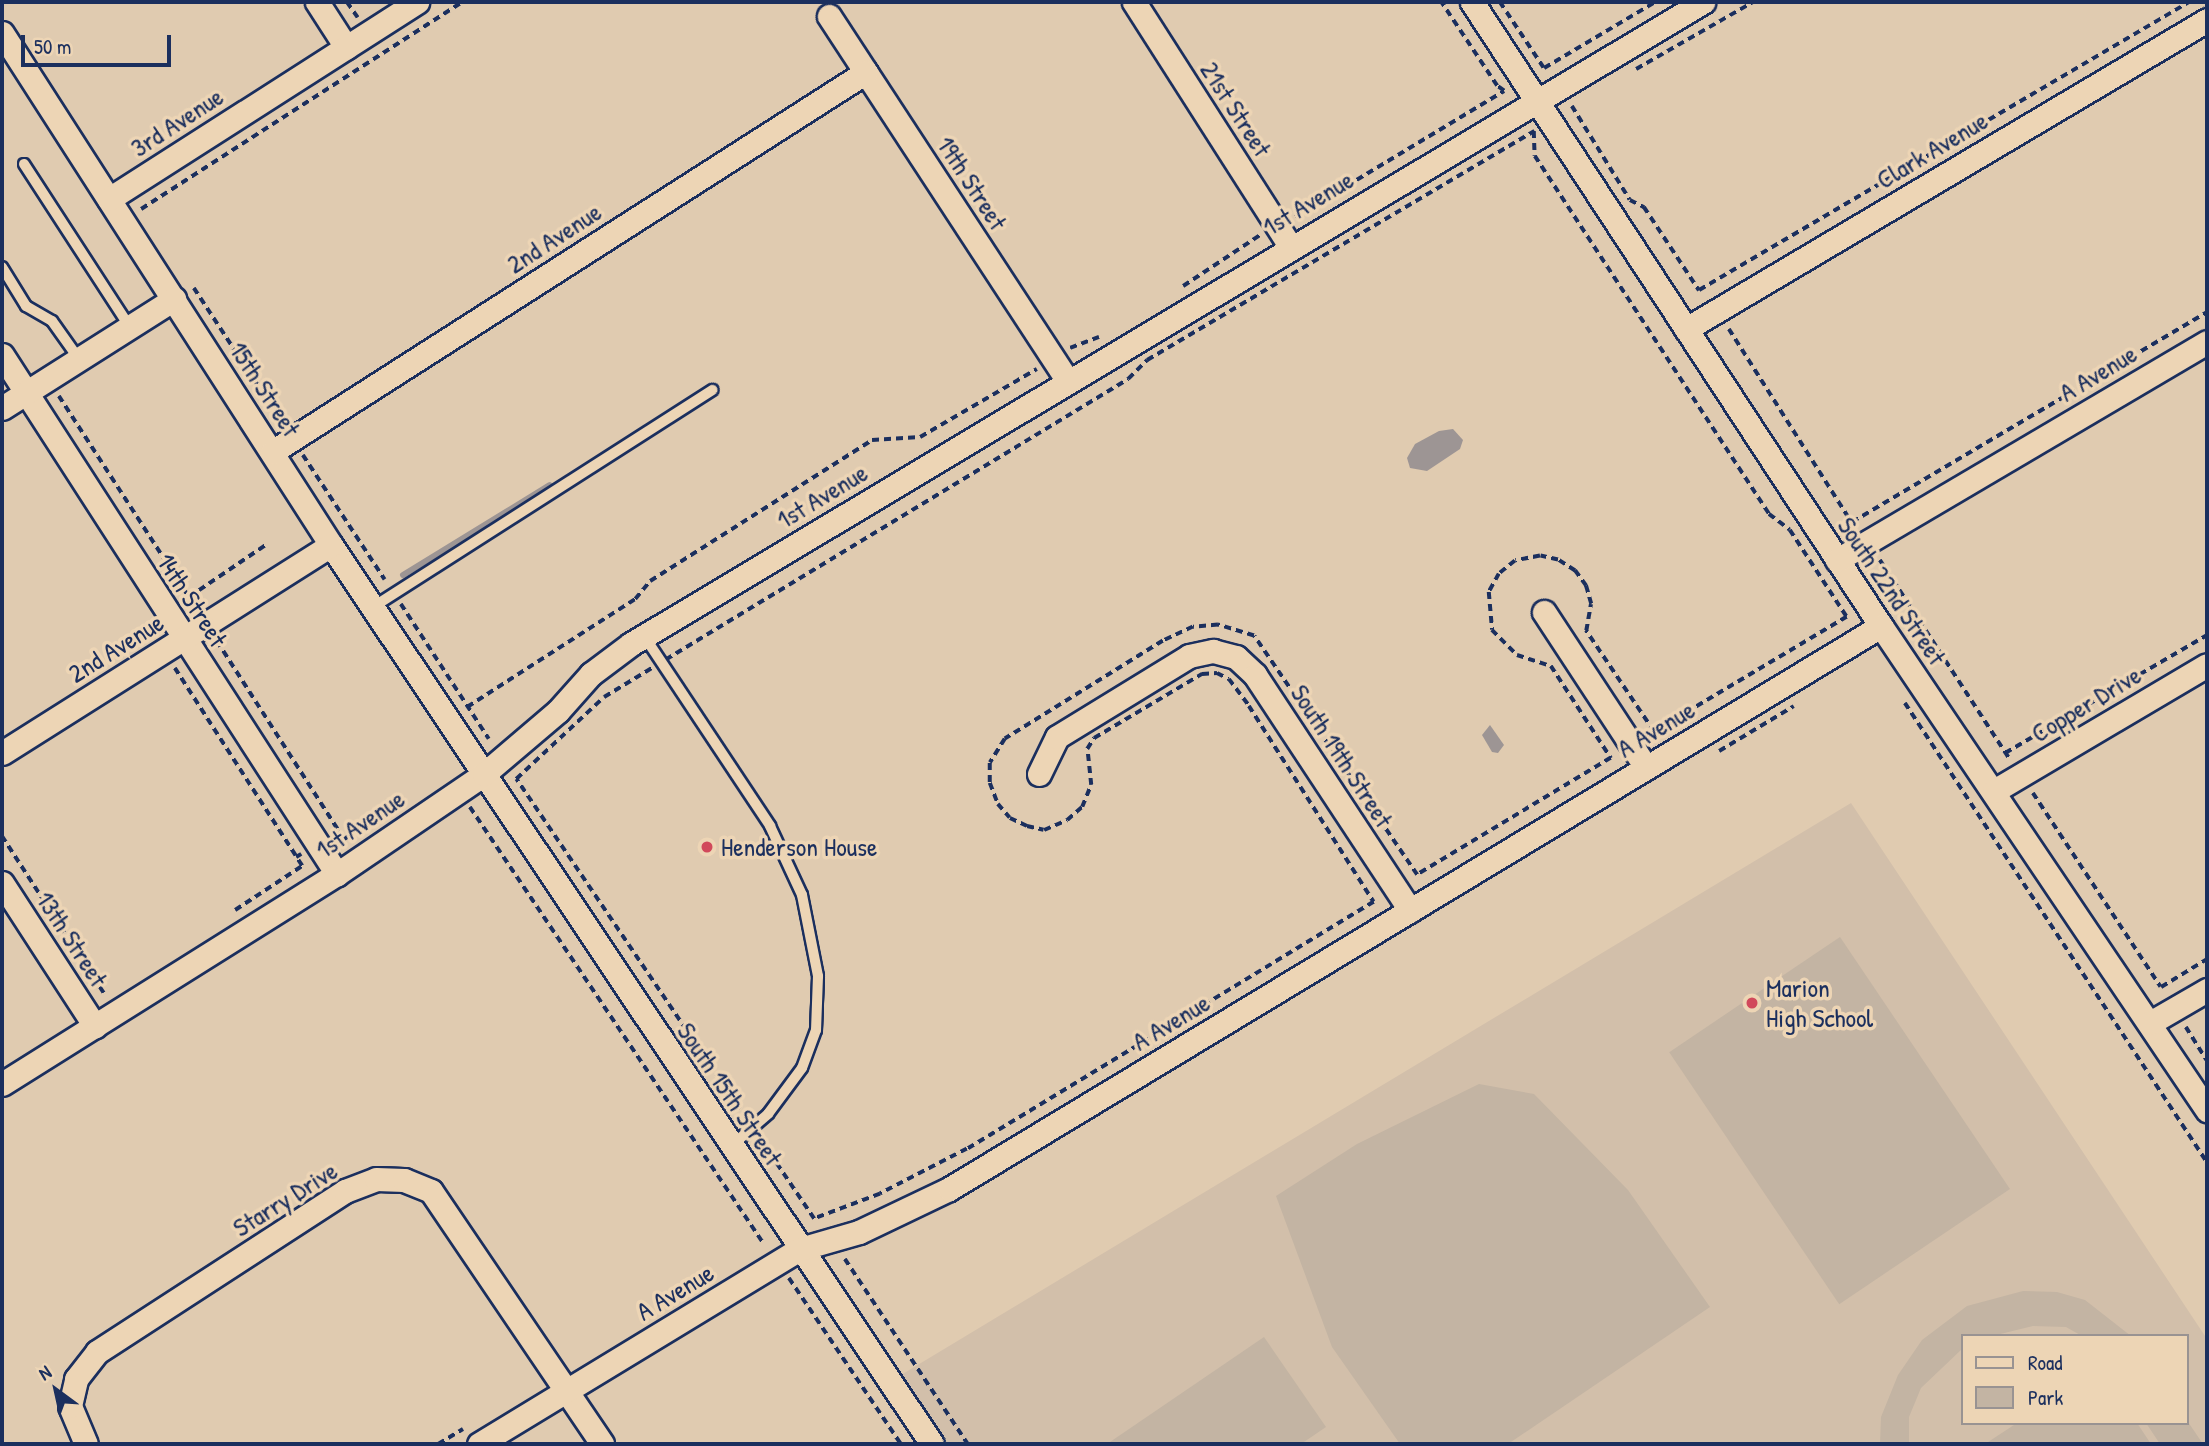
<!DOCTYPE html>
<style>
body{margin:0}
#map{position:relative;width:2209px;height:1446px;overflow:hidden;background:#e0cbb0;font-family:"Patrick Hand",sans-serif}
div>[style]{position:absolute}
.built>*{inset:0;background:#d2bfaa}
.green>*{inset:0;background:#c3b4a3;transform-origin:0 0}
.water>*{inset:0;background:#9d9594}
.stream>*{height:6px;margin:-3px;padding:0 3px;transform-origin:3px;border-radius:3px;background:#9d9594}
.path>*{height:3.5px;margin-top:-1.75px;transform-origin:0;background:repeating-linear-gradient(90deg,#1b2f5e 0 7px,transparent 0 12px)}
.roads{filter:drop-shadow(2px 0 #1b2f5e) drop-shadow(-2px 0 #1b2f5e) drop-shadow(0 2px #1b2f5e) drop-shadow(0 -2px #1b2f5e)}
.service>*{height:10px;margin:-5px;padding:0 5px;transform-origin:5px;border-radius:5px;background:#edd5b5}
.minor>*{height:23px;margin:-11.5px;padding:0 11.5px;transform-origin:11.5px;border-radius:11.5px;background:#edd5b5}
.dots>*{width:19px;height:19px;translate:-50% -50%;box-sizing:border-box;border:4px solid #edd5b5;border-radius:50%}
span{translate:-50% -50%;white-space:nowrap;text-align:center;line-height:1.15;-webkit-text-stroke:7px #edd5b5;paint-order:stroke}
.street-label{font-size:26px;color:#1b2f5e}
.poi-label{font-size:26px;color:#1b2f5e}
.left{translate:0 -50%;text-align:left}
.frame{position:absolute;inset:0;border:4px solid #1b2f5e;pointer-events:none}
.legend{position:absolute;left:1961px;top:1334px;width:228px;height:91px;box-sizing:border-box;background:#edd5b5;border:2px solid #999392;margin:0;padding:9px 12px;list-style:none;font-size:21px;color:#1b2f5e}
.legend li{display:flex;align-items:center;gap:14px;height:35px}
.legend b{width:35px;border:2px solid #999392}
.north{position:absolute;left:21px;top:1355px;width:70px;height:70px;-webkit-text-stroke:5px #edd5b5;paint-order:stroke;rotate:327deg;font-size:19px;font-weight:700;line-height:28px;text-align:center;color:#1b2f5e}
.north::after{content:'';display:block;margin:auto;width:24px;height:32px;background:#1b2f5e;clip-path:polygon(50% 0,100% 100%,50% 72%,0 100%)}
.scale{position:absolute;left:21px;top:35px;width:150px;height:32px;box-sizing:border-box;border:4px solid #1b2f5e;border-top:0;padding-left:9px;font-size:21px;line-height:24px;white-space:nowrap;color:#1b2f5e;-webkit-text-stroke:5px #edd5b5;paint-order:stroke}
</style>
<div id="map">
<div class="built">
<i style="clip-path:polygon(evenodd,1851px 803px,2207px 1339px,2207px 1444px,948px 1444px,901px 1375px,1851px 803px,1962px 1336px,2186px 1336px,2186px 1423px,1962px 1423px,1962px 1336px)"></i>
</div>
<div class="green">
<i style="left:1840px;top:937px;width:304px;height:206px;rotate:56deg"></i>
<i style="clip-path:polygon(1479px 1084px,1534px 1094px,1628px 1190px,1710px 1307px,1508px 1444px,1400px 1444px,1332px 1347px,1276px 1196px,1357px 1144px)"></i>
<i style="clip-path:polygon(2023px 1291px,2057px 1292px,2085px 1300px,2131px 1336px,2082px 1336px,2066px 1327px,2033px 1326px,1992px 1336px,1962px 1336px,1962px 1349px,1921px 1388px,1909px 1417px,1909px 1444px,1880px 1444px,1881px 1417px,1898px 1375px,1922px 1340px,1967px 1306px)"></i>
<i style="clip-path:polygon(1264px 1337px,1326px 1427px,1301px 1444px,1107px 1444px)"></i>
<i style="clip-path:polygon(2186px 1419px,2203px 1444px,2160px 1444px,2146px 1423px,2186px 1423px)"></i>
<i style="clip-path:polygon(2017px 1423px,2137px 1423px,2151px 1444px,1985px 1444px)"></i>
</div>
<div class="water">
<i style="clip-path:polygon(1453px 429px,1463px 440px,1460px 449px,1427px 471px,1410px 468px,1407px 458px,1415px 444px,1439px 431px)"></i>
<i style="clip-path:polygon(1490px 725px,1504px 745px,1498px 753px,1492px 752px,1482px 735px)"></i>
</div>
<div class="stream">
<i style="left:403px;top:575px;width:172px;rotate:-31.5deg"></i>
</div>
<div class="path">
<i style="left:347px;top:2px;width:19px;rotate:55deg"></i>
<i style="left:1500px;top:2px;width:79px;rotate:56.3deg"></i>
<i style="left:1544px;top:68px;width:129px;rotate:-30.7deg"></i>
<i style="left:1636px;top:69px;width:135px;rotate:-29.8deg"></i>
<i style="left:1572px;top:106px;width:110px;rotate:58.3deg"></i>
<i style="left:1630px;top:200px;width:16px;rotate:27deg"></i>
<i style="left:1644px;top:207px;width:100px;rotate:56.5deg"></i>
<i style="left:1699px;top:290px;width:568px;rotate:-30.45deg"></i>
<i style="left:1534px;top:131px;width:25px;rotate:88deg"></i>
<i style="left:1535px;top:156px;width:428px;rotate:56.8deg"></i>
<i style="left:1769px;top:514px;width:26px;rotate:37deg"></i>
<i style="left:1790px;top:530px;width:104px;rotate:56.8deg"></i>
<i style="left:1847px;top:617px;width:225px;rotate:149.2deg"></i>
<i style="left:1654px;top:732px;width:122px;rotate:-124deg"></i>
<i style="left:1586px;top:631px;width:27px;rotate:-80deg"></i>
<i style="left:1591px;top:604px;width:19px;rotate:-106deg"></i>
<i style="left:1586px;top:586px;width:19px;rotate:-126deg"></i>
<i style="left:1575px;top:571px;width:20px;rotate:-147deg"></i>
<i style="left:1558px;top:560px;width:18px;rotate:-167deg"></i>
<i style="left:1540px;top:556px;width:25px;rotate:169deg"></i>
<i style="left:1515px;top:561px;width:21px;rotate:141deg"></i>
<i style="left:1499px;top:574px;width:21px;rotate:119deg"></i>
<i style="left:1489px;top:592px;width:38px;rotate:85deg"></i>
<i style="left:1492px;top:630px;width:35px;rotate:45deg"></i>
<i style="left:1517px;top:655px;width:36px;rotate:18deg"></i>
<i style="left:1551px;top:666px;width:110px;rotate:56.9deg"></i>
<i style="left:1611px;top:758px;width:227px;rotate:148.9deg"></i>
<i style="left:1417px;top:875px;width:289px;rotate:-124.3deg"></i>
<i style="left:1254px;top:636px;width:38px;rotate:-163deg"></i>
<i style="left:1218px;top:625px;width:25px;rotate:175deg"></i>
<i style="left:1193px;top:627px;width:33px;rotate:155deg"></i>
<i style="left:1163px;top:641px;width:186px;rotate:148.2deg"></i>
<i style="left:1005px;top:739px;width:28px;rotate:122deg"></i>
<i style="left:990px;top:763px;width:20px;rotate:90deg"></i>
<i style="left:990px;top:783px;width:22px;rotate:69deg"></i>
<i style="left:998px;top:804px;width:18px;rotate:49deg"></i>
<i style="left:1010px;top:818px;width:19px;rotate:25deg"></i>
<i style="left:1027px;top:826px;width:17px;rotate:13deg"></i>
<i style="left:1044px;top:830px;width:25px;rotate:-23deg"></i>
<i style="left:1067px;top:820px;width:20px;rotate:-41deg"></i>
<i style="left:1082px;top:807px;width:24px;rotate:-68deg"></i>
<i style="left:1091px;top:785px;width:36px;rotate:-96deg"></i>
<i style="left:1087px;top:749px;width:13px;rotate:-58deg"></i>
<i style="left:1094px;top:738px;width:126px;rotate:-30.7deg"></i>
<i style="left:1202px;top:674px;width:15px;rotate:-4deg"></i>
<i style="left:1217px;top:673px;width:13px;rotate:27deg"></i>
<i style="left:1229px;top:679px;width:34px;rotate:53deg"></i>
<i style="left:1249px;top:706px;width:232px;rotate:57.5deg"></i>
<i style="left:1374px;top:902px;width:476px;rotate:148.7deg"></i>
<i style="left:967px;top:1149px;width:98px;rotate:152.7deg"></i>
<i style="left:880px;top:1194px;width:71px;rotate:159.3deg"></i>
<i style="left:814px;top:1219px;width:531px;rotate:-124.11deg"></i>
<i style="left:516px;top:779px;width:120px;rotate:-43deg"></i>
<i style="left:604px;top:697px;width:613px;rotate:-31.25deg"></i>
<i style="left:1128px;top:379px;width:27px;rotate:-45deg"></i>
<i style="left:1147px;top:360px;width:450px;rotate:-30.6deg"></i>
<i style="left:141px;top:209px;width:382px;rotate:-32.8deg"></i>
<i style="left:1295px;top:217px;width:244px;rotate:-31.1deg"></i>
<i style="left:1504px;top:91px;width:9px;rotate:-144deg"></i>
<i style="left:1497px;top:86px;width:101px;rotate:-123.7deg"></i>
<i style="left:1183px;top:286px;width:92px;rotate:-33.5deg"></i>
<i style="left:194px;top:288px;width:160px;rotate:56.7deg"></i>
<i style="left:1729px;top:329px;width:233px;rotate:57.6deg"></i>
<i style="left:1070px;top:348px;width:31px;rotate:-21deg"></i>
<i style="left:59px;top:396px;width:239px;rotate:57.1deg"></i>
<i style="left:189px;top:597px;width:94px;rotate:-34.2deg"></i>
<i style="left:303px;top:455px;width:149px;rotate:56.7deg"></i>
<i style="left:1852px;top:522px;width:412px;rotate:-30.6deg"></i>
<i style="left:1880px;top:560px;width:236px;rotate:56.9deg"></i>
<i style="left:401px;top:604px;width:161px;rotate:56.9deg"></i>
<i style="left:217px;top:641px;width:226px;rotate:57.3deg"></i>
<i style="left:175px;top:668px;width:224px;rotate:57.2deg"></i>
<i style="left:1905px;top:703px;width:549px;rotate:56.66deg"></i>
<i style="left:467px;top:707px;width:200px;rotate:-32.7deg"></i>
<i style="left:635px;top:599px;width:23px;rotate:-50deg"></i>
<i style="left:650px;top:581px;width:263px;rotate:-32.4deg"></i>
<i style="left:872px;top:440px;width:48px;rotate:-3.6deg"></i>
<i style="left:920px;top:437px;width:135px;rotate:-30.2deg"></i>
<i style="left:1719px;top:751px;width:87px;rotate:-31deg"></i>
<i style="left:2005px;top:753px;width:234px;rotate:-30.3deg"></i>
<i style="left:2033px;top:793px;width:232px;rotate:56.6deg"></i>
<i style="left:2161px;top:987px;width:54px;rotate:-31.3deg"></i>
<i style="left:470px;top:807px;width:527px;rotate:56.07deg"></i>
<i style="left:338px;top:832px;width:9px;rotate:49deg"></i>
<i style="left:344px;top:839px;width:51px;rotate:-32.1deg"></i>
<i style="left:2px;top:836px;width:187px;rotate:57deg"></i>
<i style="left:235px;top:910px;width:80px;rotate:-33.3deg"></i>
<i style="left:302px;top:866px;width:11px;rotate:-124deg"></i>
<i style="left:296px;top:857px;width:6px;rotate:-31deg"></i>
<i style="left:2186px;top:1027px;width:39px;rotate:58deg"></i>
<i style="left:845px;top:1259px;width:222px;rotate:56.4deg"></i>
<i style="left:789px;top:1278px;width:200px;rotate:56deg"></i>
<i style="left:438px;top:1444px;width:29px;rotate:-31deg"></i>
</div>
<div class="roads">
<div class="service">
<i style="left:24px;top:164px;width:194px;rotate:57deg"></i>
<i style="left:2px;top:267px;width:46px;rotate:58.4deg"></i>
<i style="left:26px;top:306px;width:30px;rotate:30deg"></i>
<i style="left:52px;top:321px;width:47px;rotate:54.6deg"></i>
<i style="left:373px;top:607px;width:403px;rotate:-32.6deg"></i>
<i style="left:644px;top:636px;width:228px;rotate:56.4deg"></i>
<i style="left:770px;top:826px;width:76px;rotate:65.1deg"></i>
<i style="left:802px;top:895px;width:83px;rotate:78.8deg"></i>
<i style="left:818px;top:976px;width:54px;rotate:92.1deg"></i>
<i style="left:816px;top:1030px;width:40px;rotate:110.2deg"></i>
<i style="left:802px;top:1068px;width:57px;rotate:126.5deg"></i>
<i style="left:768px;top:1114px;width:49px;rotate:139.1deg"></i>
</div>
<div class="minor">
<i style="left:317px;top:2px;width:54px;rotate:57.2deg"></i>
<i style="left:1134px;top:2px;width:290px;rotate:57.4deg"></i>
<i style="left:1472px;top:2px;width:746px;rotate:56.76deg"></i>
<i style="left:1881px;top:626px;width:584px;rotate:56.04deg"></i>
<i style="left:829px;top:16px;width:436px;rotate:56.8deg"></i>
<i style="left:2px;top:33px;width:609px;rotate:57.28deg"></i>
<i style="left:331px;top:545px;width:1081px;rotate:56.24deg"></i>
<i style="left:109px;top:199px;width:366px;rotate:-32.6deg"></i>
<i style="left:1686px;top:329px;width:606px;rotate:-30.67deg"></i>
<i style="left:2px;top:355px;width:618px;rotate:57.16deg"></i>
<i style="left:2px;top:408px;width:204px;rotate:-32.4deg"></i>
<i style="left:272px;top:452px;width:705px;rotate:-32.61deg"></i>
<i style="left:1837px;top:560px;width:429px;rotate:-30.5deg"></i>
<i style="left:1544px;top:612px;width:186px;rotate:56.7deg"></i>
<i style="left:2px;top:753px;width:389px;rotate:-32.3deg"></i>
<i style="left:1039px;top:774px;width:41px;rotate:-64.1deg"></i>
<i style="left:1057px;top:737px;width:155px;rotate:-31.5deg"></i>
<i style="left:1189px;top:656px;width:25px;rotate:-12deg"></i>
<i style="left:1213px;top:651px;width:24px;rotate:15deg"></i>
<i style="left:1236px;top:657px;width:26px;rotate:43deg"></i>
<i style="left:1255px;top:675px;width:282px;rotate:56.6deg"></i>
<i style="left:1994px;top:791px;width:247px;rotate:-30.6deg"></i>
<i style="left:2px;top:883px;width:171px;rotate:57deg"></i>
<i style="left:2150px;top:1023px;width:66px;rotate:-30.1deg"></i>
<i style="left:2px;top:1084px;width:395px;rotate:-32.1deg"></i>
<i style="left:337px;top:874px;width:178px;rotate:-34.2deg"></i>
<i style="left:484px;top:774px;width:97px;rotate:-40.4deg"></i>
<i style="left:558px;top:711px;width:50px;rotate:-48.3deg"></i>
<i style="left:591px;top:674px;width:50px;rotate:-36.9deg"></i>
<i style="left:631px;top:644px;width:1250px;rotate:-30.92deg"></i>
<i style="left:86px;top:1444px;width:41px;rotate:-112.8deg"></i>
<i style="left:70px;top:1406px;width:28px;rotate:-77deg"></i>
<i style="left:76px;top:1379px;width:34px;rotate:-52deg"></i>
<i style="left:97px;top:1352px;width:296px;rotate:-33deg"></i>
<i style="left:345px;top:1191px;width:33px;rotate:-21deg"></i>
<i style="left:376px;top:1179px;width:28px;rotate:2deg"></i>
<i style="left:404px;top:1180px;width:29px;rotate:22deg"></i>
<i style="left:431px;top:1191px;width:305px;rotate:55.9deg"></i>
<i style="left:479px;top:1444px;width:376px;rotate:-31.3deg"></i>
<i style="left:800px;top:1249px;width:61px;rotate:-16.1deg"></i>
<i style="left:859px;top:1232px;width:100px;rotate:-25.5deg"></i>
<i style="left:949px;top:1189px;width:1089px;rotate:-31.14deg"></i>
</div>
</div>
<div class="dots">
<i style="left:707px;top:847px;background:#d1495b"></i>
<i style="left:1752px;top:1003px;background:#d1495b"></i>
</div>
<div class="street-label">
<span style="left:1236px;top:109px;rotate:57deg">21st Street</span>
<span style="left:177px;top:122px;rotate:-33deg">3rd Avenue</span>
<span style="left:1932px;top:150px;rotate:-31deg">Clark Avenue</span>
<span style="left:972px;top:183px;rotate:57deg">19th Street</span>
<span style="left:1308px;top:203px;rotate:-31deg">1st Avenue</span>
<span style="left:554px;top:238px;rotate:-33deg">2nd Avenue</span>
<span style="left:2098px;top:373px;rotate:-31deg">A Avenue</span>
<span style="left:265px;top:389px;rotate:57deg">15th Street</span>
<span style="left:822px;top:496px;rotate:-31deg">1st Avenue</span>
<span style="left:1892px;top:591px;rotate:56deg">South 22nd Street</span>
<span style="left:192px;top:600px;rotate:57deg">14th Street</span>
<span style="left:116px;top:648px;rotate:-32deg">2nd Avenue</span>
<span style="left:2086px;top:704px;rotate:-31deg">Copper Drive</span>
<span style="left:1656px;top:729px;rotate:-31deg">A Avenue</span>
<span style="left:1342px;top:756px;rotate:57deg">South 19th Street</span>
<span style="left:360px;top:824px;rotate:-34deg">1st Avenue</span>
<span style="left:72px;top:939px;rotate:57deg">13th Street</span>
<span style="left:1171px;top:1022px;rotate:-31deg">A Avenue</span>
<span style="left:730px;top:1094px;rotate:56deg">South 15th Street</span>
<span style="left:285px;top:1199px;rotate:-32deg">Starry Drive</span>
<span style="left:675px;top:1292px;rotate:-31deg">A Avenue</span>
</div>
<div class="poi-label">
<span class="left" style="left:721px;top:847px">Henderson House</span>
<span class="left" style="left:1766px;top:1003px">Marion<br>High School</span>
</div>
<div class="frame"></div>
<ul class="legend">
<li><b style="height:9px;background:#edd5b5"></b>Road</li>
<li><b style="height:19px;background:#c3b4a3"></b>Park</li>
</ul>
<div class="north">N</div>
<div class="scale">50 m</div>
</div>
